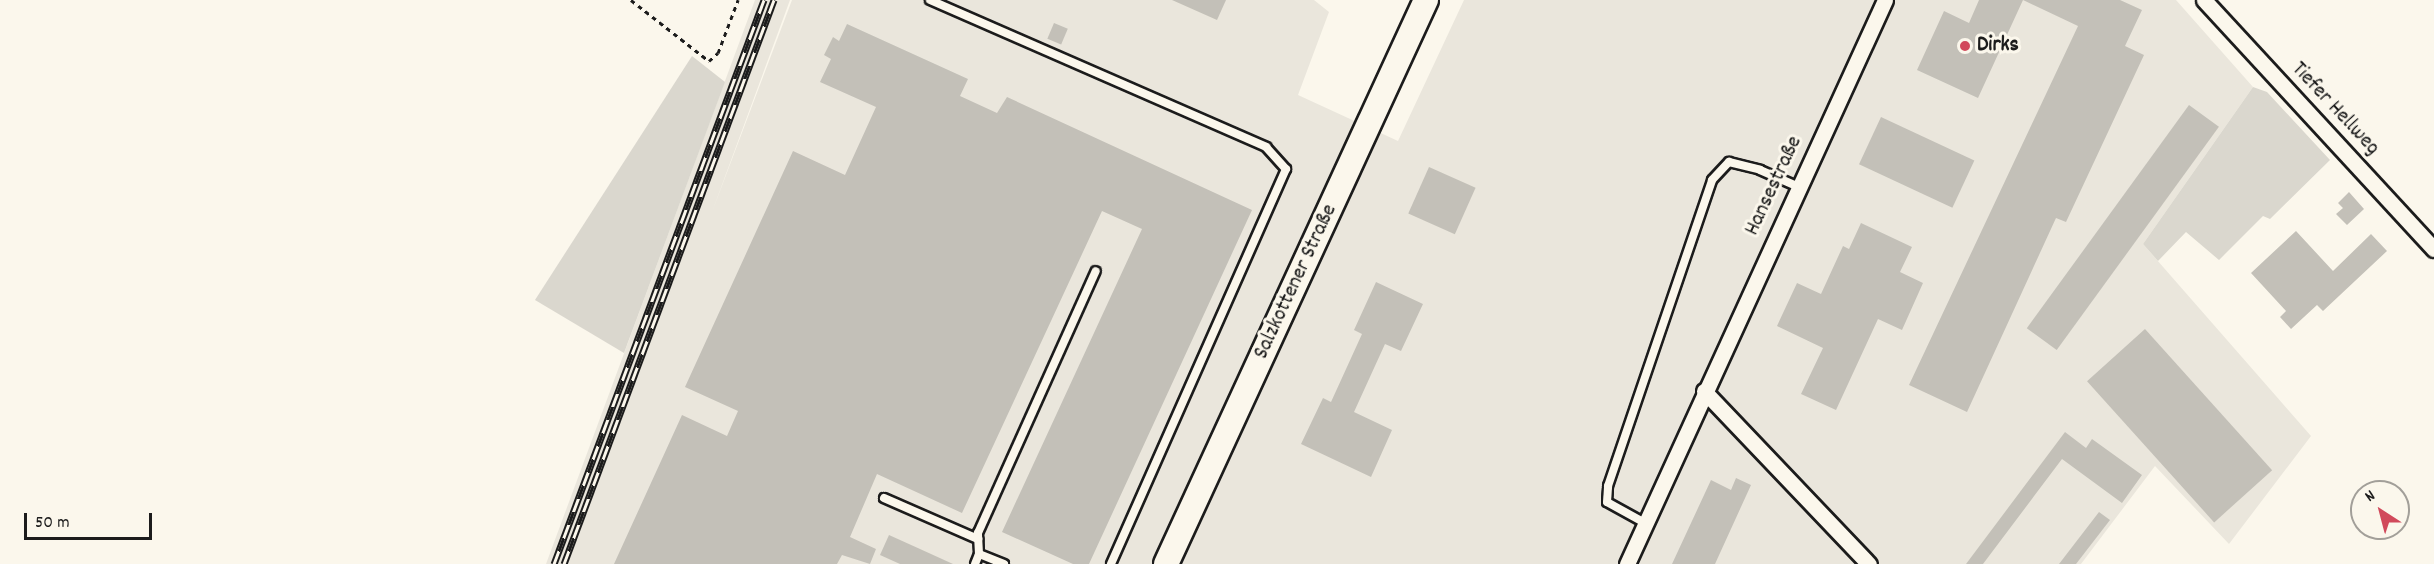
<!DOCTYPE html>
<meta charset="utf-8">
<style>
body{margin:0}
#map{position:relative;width:2434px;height:564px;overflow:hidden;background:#fbf7ec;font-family:Dekko,sans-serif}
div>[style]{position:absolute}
.built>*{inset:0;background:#eae6dc}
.green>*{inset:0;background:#dad7ce}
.building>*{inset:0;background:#c3c0b8;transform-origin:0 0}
.path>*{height:3px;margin-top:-1.5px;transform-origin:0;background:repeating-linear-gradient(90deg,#1c1c1c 0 4.5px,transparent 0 9px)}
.roads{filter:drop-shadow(2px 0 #1c1c1c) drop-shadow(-2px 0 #1c1c1c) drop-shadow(0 2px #1c1c1c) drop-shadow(0 -2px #1c1c1c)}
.lane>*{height:8px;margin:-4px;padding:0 4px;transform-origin:4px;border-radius:4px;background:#fbf7ec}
.street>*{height:15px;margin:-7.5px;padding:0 7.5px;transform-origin:7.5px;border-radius:7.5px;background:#fbf7ec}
.primary>*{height:24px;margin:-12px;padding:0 12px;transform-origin:12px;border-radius:12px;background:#fbf7ec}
.rail>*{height:7px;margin-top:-3.5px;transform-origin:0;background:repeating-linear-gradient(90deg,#fbf7ec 0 14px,#1c1c1c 0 28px);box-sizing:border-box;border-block:2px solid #1c1c1c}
.dots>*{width:16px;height:16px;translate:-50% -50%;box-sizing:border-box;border:3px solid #fbf7ec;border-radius:50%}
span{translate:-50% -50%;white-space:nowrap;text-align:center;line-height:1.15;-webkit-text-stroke:6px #fbf7ec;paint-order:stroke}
.poi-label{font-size:22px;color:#1c1c1c;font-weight:700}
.left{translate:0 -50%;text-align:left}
.street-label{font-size:22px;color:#1c1c1c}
.north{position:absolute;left:2350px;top:480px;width:60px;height:60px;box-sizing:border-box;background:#fbf7ec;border:2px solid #a29f99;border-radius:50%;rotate:324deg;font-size:16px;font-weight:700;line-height:24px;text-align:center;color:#1c1c1c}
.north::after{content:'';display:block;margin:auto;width:21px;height:27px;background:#d1495b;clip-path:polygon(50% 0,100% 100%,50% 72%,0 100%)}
.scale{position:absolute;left:24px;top:513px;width:128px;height:27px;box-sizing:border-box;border:3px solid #1c1c1c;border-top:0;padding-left:8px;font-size:18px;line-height:21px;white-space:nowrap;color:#1c1c1c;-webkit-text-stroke:4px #fbf7ec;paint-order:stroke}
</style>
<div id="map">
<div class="built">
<i style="clip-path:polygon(755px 0,790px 0,712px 212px,792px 0,1314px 0,1329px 12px,1298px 95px,1398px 141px,1464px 0,2176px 0,2253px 87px,2143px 244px,2311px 436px,2229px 544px,2155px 466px,2081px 564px,546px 564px)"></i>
</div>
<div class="green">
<i style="clip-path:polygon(692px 56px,725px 82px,624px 353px,535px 300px)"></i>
<i style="clip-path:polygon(2253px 87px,2267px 92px,2330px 160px,2270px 219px,2263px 216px,2219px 260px,2186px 232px,2158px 261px,2143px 244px)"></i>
</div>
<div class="building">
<i style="clip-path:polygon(1172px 0,1226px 0,1217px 20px)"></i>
<i style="clip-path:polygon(1979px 0,2023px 0,1978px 98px,1917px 70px,1944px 11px,1969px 23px)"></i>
<i style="clip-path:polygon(2023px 0,2120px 0,2142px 10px,2125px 46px,2144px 55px,2066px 222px,2056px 218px,1967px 412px,1909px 385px,2078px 26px)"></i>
<i style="left:1054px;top:23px;width:15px;height:17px;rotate:23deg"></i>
<i style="clip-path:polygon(847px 24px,968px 79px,960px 96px,997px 113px,1007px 97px,1252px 210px,1089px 564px,1073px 564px,1002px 532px,1142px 229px,1102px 211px,962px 513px,877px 474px,850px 537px,876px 549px,870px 564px,842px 555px,837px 564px,614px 564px,682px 415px,727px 436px,738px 411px,685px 387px,793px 151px,845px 175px,876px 107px,820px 82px,831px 59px,824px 55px,833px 37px,839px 41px)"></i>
<i style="left:2189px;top:105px;width:37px;height:276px;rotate:36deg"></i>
<i style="left:1881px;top:117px;width:103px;height:52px;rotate:25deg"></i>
<i style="left:1429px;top:167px;width:51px;height:51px;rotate:24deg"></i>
<i style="clip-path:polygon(2349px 192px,2364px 209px,2347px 225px,2336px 214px,2343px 208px,2338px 203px)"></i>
<i style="clip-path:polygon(1861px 223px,1912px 247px,1900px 272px,1923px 283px,1902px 330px,1878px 319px,1836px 410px,1801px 394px,1823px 348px,1777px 326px,1797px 283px,1821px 294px,1843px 246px,1849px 249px)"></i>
<i style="clip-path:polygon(2296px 231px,2333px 271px,2371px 234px,2387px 251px,2323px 311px,2317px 305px,2291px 329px,2280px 317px,2286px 311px,2251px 273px)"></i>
<i style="clip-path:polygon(1376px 282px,1423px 304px,1401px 351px,1385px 344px,1354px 412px,1392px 430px,1371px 477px,1301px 444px,1323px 398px,1331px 402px,1362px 334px,1354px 330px)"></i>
<i style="left:2145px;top:329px;width:190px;height:78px;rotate:48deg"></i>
<i style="clip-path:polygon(2065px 432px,2086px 448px,2092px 439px,2142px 475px,2122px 503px,2062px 459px,1983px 564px,1966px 564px)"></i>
<i style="clip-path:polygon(1736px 478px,1751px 485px,1715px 564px,1672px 564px,1711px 480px,1731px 490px)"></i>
<i style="clip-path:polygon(2099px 512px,2110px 520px,2076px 564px,2059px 564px)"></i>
<i style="clip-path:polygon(889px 535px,920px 549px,953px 564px,900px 564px,880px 555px)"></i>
</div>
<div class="path">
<i style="left:631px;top:0;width:99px;rotate:38deg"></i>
<i style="left:709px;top:61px;width:12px;rotate:-42deg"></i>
<i style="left:718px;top:53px;width:57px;rotate:-69.3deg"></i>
</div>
<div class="roads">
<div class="lane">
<i style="left:930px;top:0;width:367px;rotate:23.6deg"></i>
<i style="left:1266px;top:147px;width:30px;rotate:48deg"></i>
<i style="left:1286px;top:169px;width:432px;rotate:113.9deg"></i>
<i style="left:884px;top:498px;width:103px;rotate:23.6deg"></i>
<i style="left:1645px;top:523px;width:43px;rotate:-151.1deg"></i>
<i style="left:1607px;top:502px;width:16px;rotate:-86deg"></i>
<i style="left:1608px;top:486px;width:323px;rotate:-71.2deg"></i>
<i style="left:1712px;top:180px;width:25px;rotate:-47deg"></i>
<i style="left:1729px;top:162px;width:32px;rotate:14deg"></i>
<i style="left:1760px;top:170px;width:43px;rotate:23.6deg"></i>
<i style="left:975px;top:564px;width:11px;rotate:-68deg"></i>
<i style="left:1004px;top:564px;width:27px;rotate:-158deg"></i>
<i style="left:979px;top:554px;width:21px;rotate:-93deg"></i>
<i style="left:978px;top:533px;width:287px;rotate:-65.8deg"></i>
</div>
<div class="street">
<i style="left:2204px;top:0;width:339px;rotate:47.3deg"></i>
<i style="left:1704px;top:391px;width:239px;rotate:46.4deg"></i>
<i style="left:1627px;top:564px;width:620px;rotate:-65.42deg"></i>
</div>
<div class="primary">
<i style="left:1166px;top:564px;width:621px;rotate:-65.25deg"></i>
</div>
</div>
<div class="rail">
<i style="left:554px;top:564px;width:602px;rotate:-69.58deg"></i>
<i style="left:564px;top:564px;width:602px;rotate:-69.58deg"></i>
</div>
<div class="dots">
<i style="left:1965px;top:46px;background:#d1495b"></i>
</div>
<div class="poi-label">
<span class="left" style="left:1977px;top:46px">Dirks</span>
</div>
<div class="street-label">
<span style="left:2335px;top:109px;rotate:47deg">Tiefer Hellweg</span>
<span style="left:1774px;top:186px;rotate:-65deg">Hansestraße</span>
<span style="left:1296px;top:282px;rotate:-65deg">Salzkottener Straße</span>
</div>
<div class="north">N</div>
<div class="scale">50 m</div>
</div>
